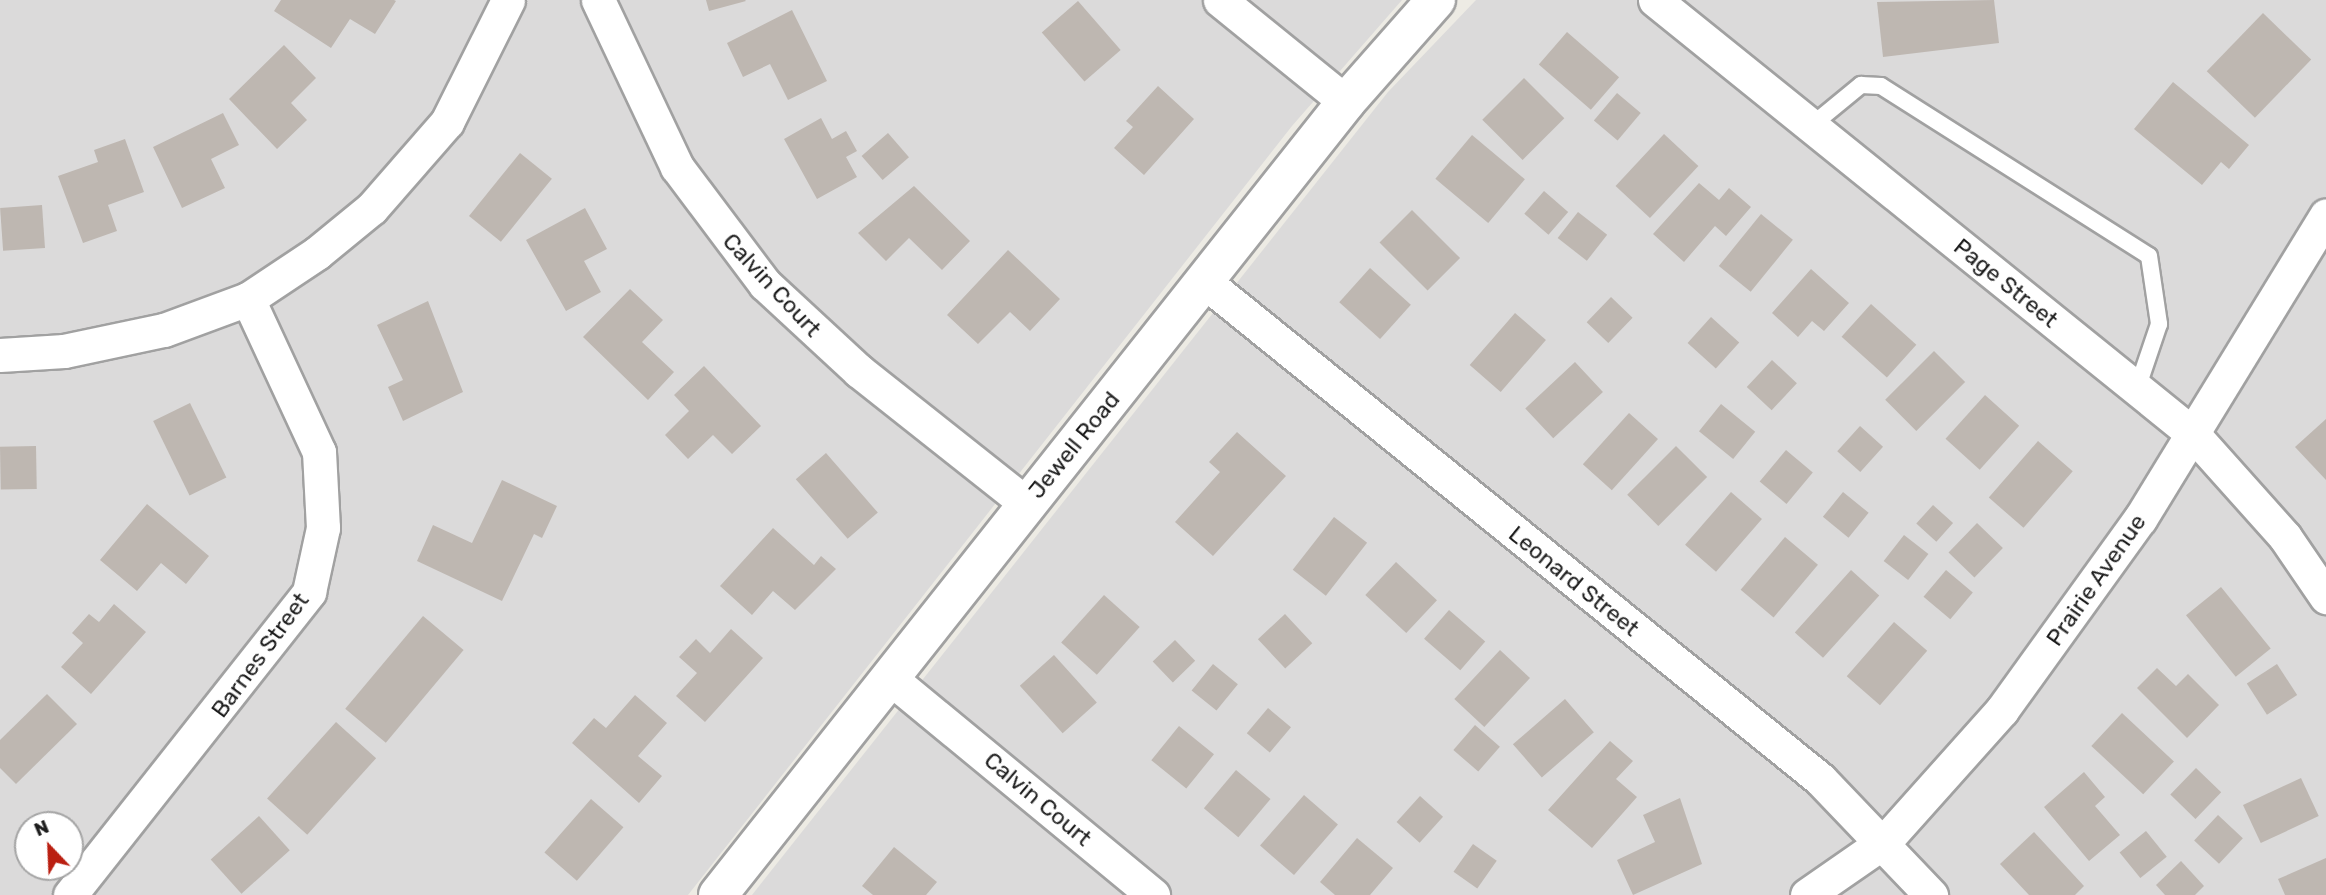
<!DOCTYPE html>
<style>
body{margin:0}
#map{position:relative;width:2326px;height:895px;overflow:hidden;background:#edebe4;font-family:Rubik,sans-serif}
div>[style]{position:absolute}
.residential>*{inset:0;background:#dbdada}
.building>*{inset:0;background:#beb7b1;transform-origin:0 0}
.roads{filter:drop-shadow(2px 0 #a1a1a1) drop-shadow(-2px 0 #a1a1a1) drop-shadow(0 2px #a1a1a1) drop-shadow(0 -2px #a1a1a1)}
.service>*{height:16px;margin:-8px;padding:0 8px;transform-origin:8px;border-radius:8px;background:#fff}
.minor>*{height:33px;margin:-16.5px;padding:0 16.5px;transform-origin:16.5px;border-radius:16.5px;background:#fff}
.tertiary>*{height:38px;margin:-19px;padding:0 19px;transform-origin:19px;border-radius:19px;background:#fff}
span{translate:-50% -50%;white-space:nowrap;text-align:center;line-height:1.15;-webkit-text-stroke:5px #fff;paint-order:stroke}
.street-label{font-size:23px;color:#1d1d1d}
.north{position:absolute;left:14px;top:811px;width:70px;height:70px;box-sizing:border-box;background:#fff;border:2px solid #a5a5a5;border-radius:50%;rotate:337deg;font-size:19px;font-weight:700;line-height:28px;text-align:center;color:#1d1d1d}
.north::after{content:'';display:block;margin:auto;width:24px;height:32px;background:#ba1f11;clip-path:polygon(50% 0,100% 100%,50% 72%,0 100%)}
</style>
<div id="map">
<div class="residential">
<i style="clip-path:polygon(evenodd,0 0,1402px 0,1292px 126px,688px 895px,0 895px,0 0,28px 825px,70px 825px,70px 867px,28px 867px,28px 825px)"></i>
<i style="clip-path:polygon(1476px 0,2326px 0,2326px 895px,752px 895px,1388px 92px)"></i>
</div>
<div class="building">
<i style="clip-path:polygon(281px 0,394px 0,396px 1px,375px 34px,350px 19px,331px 48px,274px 11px)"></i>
<i style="clip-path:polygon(706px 0,745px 0,746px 1px,709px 11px)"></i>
<i style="clip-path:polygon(1994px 0,1999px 43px,1883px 57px,1877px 2px)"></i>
<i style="left:1078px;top:1px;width:65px;height:48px;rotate:49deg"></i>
<i style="clip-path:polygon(792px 10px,827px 81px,788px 100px,770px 64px,743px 77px,727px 43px)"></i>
<i style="left:2263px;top:13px;width:67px;height:81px;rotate:44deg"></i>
<i style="left:1567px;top:32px;width:69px;height:43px;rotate:41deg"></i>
<i style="clip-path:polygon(284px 45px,316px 78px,291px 103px,307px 120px,277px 149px,229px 99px)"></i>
<i style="left:1524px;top:78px;width:57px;height:59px;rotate:45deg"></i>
<i style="clip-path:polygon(2173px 82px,2249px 145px,2229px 169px,2221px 162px,2202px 185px,2134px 129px)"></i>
<i style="clip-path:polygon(1158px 86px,1194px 119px,1144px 175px,1114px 148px,1133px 127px,1126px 121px)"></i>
<i style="left:1617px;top:93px;width:31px;height:36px;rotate:40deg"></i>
<i style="clip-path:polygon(223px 113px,239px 145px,211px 159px,225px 188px,182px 208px,153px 147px)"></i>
<i style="clip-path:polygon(821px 118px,832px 139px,846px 131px,857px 151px,846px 157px,857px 177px,817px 199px,784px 139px)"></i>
<i style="left:888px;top:133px;width:32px;height:35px;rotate:49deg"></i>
<i style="left:1664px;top:134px;width:47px;height:71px;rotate:43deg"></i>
<i style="left:1472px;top:135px;width:69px;height:57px;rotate:40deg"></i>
<i style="clip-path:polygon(125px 139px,144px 192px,108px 205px,117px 231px,83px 243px,58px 176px,98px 162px,94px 150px)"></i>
<i style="left:520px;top:153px;width:41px;height:81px;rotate:39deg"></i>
<i style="clip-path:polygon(1699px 183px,1719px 200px,1729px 188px,1751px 207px,1726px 236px,1715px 226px,1684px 262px,1653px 234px)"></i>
<i style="clip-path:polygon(914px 186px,970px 241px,942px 270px,909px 238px,886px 261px,858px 233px)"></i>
<i style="left:1544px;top:191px;width:32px;height:30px;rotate:41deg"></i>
<i style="left:42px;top:205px;width:43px;height:42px;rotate:86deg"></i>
<i style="clip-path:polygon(585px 208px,607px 249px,584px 261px,601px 292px,566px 311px,526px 240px)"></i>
<i style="left:1412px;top:210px;width:68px;height:46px;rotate:45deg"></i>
<i style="left:1578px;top:212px;width:37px;height:33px;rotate:38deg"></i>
<i style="left:1761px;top:214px;width:41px;height:67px;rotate:39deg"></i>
<i style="clip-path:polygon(1008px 250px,1060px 299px,1030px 331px,1010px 312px,978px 344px,947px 315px)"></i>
<i style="left:1370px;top:268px;width:55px;height:46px;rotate:42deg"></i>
<i style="clip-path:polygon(1811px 269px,1849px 303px,1824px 331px,1812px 321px,1798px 337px,1772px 313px)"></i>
<i style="clip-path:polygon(630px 289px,663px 320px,642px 342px,674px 372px,648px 400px,583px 337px)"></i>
<i style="left:1611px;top:297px;width:30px;height:35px;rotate:44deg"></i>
<i style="clip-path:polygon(428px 301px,463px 392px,403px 421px,388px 387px,403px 380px,377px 325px)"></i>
<i style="left:1871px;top:304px;width:61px;height:44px;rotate:42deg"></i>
<i style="left:1515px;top:313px;width:41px;height:69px;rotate:41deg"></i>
<i style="left:1711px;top:317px;width:38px;height:35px;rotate:42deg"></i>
<i style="left:1934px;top:351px;width:44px;height:69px;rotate:45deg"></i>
<i style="left:1772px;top:360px;width:34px;height:37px;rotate:43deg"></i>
<i style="left:1575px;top:362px;width:41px;height:68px;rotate:47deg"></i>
<i style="clip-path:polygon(704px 366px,761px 426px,732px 454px,713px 435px,688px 459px,665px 435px,689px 411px,674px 395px)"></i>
<i style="left:1985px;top:395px;width:46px;height:59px;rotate:42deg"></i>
<i style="left:190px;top:403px;width:83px;height:41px;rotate:64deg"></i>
<i style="left:1721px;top:404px;width:44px;height:35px;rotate:39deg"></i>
<i style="left:1629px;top:413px;width:39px;height:69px;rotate:42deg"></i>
<i style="clip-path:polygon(2326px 419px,2326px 480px,2295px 447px)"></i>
<i style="left:1860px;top:426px;width:31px;height:34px;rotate:42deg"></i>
<i style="clip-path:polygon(1237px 432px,1286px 476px,1213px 556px,1175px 522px,1220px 472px,1209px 462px)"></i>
<i style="left:2038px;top:441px;width:46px;height:75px;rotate:41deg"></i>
<i style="left:36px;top:446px;width:43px;height:36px;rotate:89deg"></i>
<i style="left:1676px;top:446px;width:44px;height:69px;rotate:45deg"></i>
<i style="left:1786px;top:450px;width:35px;height:41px;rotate:40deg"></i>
<i style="left:826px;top:453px;width:79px;height:40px;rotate:49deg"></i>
<i style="clip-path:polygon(502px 480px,557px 506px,542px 538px,534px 534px,502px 601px,417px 561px,433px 525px,472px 543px)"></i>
<i style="left:1731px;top:492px;width:41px;height:70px;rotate:41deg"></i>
<i style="left:1843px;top:492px;width:33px;height:32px;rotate:39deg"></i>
<i style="clip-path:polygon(147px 504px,209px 556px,186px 584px,161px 563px,137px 591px,100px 560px)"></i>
<i style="left:1933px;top:505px;width:27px;height:25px;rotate:42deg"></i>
<i style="left:1334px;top:517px;width:42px;height:67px;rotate:38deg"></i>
<i style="left:1977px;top:523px;width:36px;height:41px;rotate:44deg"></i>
<i style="clip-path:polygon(773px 528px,814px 565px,821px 556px,836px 569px,795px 610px,773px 591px,752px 615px,720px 586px)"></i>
<i style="left:1904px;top:535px;width:31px;height:33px;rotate:38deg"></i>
<i style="left:1785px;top:537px;width:43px;height:69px;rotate:40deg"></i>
<i style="left:1396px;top:562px;width:56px;height:45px;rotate:43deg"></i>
<i style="left:1851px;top:570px;width:38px;height:84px;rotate:42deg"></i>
<i style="left:1946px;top:570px;width:35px;height:35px;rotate:40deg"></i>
<i style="left:2221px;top:587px;width:79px;height:45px;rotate:51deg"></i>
<i style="left:1104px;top:595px;width:48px;height:64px;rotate:42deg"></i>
<i style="clip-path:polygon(114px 604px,146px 632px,91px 694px,61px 667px,83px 643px,72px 633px,89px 614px,99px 622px)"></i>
<i style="left:1449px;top:610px;width:48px;height:38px;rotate:41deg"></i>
<i style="left:1285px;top:614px;width:40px;height:37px;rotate:47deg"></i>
<i style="left:423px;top:616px;width:53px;height:121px;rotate:40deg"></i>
<i style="left:1894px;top:622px;width:44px;height:72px;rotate:41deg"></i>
<i style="clip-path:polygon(731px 629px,763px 658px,705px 722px,676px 696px,697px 673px,679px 657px,696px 639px,710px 653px)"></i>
<i style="left:1175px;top:640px;width:29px;height:31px;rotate:46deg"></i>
<i style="left:1500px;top:650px;width:41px;height:67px;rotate:43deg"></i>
<i style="left:1054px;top:655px;width:64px;height:46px;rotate:48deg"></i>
<i style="left:1213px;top:664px;width:32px;height:34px;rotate:39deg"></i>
<i style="left:2277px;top:664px;width:37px;height:36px;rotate:57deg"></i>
<i style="clip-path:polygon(2157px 668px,2176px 686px,2188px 674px,2219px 705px,2187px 738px,2137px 688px)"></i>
<i style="clip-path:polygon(47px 694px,77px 724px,16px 784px,0 768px,0 740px)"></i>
<i style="clip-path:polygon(635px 695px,667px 723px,638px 756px,662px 776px,639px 803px,572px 743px,594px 718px,606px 728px)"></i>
<i style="left:1565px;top:699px;width:44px;height:69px;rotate:49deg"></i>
<i style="left:1268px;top:708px;width:30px;height:33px;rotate:40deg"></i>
<i style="left:2122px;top:713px;width:71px;height:45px;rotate:43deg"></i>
<i style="left:336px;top:722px;width:54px;height:103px;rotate:42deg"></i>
<i style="left:1475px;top:725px;width:33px;height:33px;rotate:41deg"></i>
<i style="left:1179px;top:726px;width:45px;height:44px;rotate:39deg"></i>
<i style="clip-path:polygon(1610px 741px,1633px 761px,1616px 779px,1637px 797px,1592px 848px,1548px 810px)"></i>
<i style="left:2196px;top:768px;width:35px;height:37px;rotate:44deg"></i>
<i style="left:1236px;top:770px;width:45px;height:50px;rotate:40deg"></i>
<i style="clip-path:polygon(2084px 772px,2105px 797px,2095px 806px,2120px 835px,2089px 861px,2044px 807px)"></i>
<i style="left:2301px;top:778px;width:42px;height:64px;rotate:65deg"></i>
<i style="left:1304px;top:795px;width:45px;height:67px;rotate:41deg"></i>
<i style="left:1420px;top:796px;width:31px;height:35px;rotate:42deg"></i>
<i style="clip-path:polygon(1680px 798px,1702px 864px,1633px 895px,1617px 860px,1655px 842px,1643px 815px)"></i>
<i style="left:591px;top:799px;width:43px;height:71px;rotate:41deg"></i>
<i style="left:2218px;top:815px;width:34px;height:35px;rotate:43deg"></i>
<i style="left:259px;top:816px;width:46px;height:65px;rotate:48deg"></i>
<i style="left:2146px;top:831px;width:33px;height:34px;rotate:51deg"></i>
<i style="clip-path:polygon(2034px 832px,2084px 886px,2075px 895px,2029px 895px,2000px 864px)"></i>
<i style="clip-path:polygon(1357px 838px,1393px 868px,1370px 895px,1335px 895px,1320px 882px)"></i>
<i style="left:1473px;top:844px;width:29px;height:34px;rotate:35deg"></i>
<i style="clip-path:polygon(894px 847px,937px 882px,926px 895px,873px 895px,862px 886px)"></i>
<i style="clip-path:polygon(2326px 858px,2326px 895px,2285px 895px,2278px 879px)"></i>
<i style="clip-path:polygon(2181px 861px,2204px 886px,2195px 895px,2165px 895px,2156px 885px)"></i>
</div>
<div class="roads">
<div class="service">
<i style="left:1811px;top:126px;width:65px;rotate:-39.4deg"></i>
<i style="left:1861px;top:85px;width:20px;rotate:3deg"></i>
<i style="left:1881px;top:86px;width:317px;rotate:32.4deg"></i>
<i style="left:2149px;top:256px;width:69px;rotate:81.6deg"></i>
<i style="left:2159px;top:324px;width:69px;rotate:108.7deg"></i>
</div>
<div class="minor">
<i style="left:598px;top:0;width:185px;rotate:64.7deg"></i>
<i style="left:677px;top:167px;width:146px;rotate:53.1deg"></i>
<i style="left:765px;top:284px;width:128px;rotate:42.8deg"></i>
<i style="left:859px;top:371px;width:214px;rotate:38.4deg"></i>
<i style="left:1220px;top:0;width:162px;rotate:39deg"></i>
<i style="left:1655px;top:0;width:691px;rotate:38.89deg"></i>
<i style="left:2193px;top:434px;width:138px;rotate:48.2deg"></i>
<i style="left:2285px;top:537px;width:73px;rotate:55.7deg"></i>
<i style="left:1205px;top:282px;width:791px;rotate:38.94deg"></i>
<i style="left:1820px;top:779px;width:161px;rotate:46.3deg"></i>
<i style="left:0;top:355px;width:64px;rotate:-3.6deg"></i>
<i style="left:64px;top:351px;width:102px;rotate:-11.9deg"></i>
<i style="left:164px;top:330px;width:90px;rotate:-20.3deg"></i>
<i style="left:248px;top:299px;width:83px;rotate:-33.7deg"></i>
<i style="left:317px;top:253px;width:71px;rotate:-39.3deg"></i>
<i style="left:372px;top:208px;width:114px;rotate:-48.9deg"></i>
<i style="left:447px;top:122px;width:136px;rotate:-63.4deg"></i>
<i style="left:890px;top:678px;width:341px;rotate:39.5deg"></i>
<i style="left:70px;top:895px;width:386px;rotate:-51.7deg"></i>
<i style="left:309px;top:592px;width:66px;rotate:-77.7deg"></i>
<i style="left:323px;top:528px;width:76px;rotate:-93deg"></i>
<i style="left:319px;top:452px;width:169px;rotate:-114.9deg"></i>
<i style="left:1807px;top:895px;width:95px;rotate:-34.7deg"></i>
<i style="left:1885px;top:841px;width:176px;rotate:-48.2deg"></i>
<i style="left:2002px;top:710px;width:236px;rotate:-54.2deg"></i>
<i style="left:2140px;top:519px;width:356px;rotate:-58.5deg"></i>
</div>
<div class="tertiary">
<i style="left:718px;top:895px;width:1012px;rotate:-51.62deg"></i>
<i style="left:1346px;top:102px;width:136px;rotate:-48.6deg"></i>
</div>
</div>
<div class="street-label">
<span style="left:2006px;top:283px;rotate:39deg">Page Street</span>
<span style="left:772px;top:285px;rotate:47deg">Calvin Court</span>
<span style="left:1074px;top:445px;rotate:-51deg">Jewell Road</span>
<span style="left:2096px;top:580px;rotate:-55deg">Prairie Avenue</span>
<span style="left:1574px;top:581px;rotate:39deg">Leonard Street</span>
<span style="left:260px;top:655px;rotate:-54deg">Barnes Street</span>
<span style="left:1038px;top:799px;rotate:40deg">Calvin Court</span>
</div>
<div class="north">N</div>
</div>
